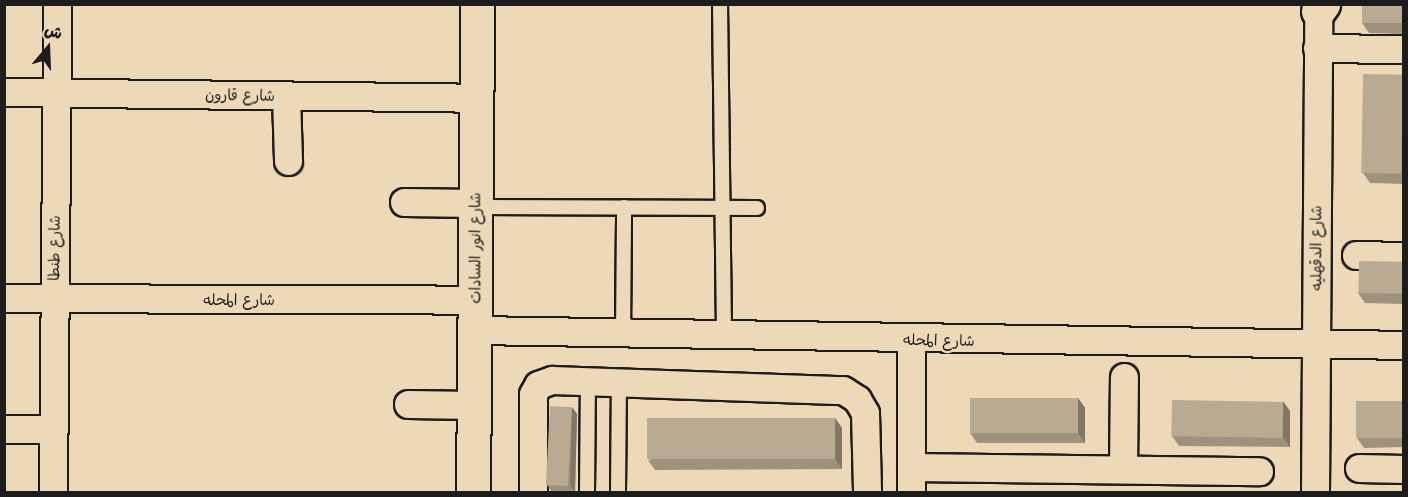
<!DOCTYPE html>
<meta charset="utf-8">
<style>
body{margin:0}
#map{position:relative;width:1408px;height:497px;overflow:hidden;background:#edd9b7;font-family:Mali,"Playpen Sans Arabic",sans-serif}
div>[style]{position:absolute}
.roads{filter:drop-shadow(2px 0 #1c1c1c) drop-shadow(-2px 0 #1c1c1c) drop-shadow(0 2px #1c1c1c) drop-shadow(0 -2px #1c1c1c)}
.lane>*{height:14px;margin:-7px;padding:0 7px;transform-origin:7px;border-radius:7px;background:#edd9b7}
.street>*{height:27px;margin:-13.5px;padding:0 13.5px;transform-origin:13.5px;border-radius:13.5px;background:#edd9b7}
.secondary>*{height:33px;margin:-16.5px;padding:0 16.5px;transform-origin:16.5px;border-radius:16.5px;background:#edd9b7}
.wall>*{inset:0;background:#9f927d}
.shaded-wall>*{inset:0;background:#827766;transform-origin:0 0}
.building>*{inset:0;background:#b9aa91;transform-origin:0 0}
span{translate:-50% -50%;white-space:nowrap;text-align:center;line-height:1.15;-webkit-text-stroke:4.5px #edd9b7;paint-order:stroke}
.street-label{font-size:15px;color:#1c1c1c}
.frame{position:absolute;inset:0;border:6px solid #1c1c1c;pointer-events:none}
.north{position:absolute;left:18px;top:18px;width:60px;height:60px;-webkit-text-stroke:4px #edd9b7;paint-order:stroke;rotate:19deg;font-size:16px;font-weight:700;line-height:24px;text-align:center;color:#1c1c1c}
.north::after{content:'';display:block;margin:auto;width:21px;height:27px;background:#1c1c1c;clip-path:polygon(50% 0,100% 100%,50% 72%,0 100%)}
</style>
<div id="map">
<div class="roads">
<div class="lane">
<i style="left:720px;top:4px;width:332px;rotate:89.3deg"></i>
<i style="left:475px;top:207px;width:282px;rotate:0.2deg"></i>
<i style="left:623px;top:334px;width:127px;rotate:-89.5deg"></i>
<i style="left:587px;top:492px;width:111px;rotate:-89.5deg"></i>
<i style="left:618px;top:492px;width:110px;rotate:-89.5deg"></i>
</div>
<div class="street">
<i style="left:1317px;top:48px;width:87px;rotate:0.7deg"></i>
<i style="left:4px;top:92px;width:472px;rotate:0.7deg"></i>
<i style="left:286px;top:96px;width:65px;rotate:88.2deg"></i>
<i style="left:404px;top:202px;width:71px;rotate:0.8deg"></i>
<i style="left:1356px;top:255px;width:48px;rotate:1.2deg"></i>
<i style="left:4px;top:298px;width:470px;rotate:0.2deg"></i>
<i style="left:474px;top:330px;width:930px;rotate:0.92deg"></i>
<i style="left:408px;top:404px;width:66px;rotate:0.9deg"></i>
<i style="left:4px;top:429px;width:49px"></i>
<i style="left:911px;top:467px;width:348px;rotate:0.7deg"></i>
<i style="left:1359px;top:468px;width:45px;rotate:1.3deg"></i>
<i style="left:1123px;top:469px;width:92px;rotate:-89.4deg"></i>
<i style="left:53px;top:492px;width:488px;rotate:-89.5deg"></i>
<i style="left:533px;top:492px;width:98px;rotate:-90deg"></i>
<i style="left:533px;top:394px;width:10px;rotate:-61deg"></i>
<i style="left:538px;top:385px;width:15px;rotate:-20deg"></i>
<i style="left:552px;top:380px;width:291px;rotate:2deg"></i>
<i style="left:843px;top:390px;width:17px;rotate:33deg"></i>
<i style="left:857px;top:399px;width:16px;rotate:60deg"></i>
<i style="left:865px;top:413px;width:79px;rotate:88.5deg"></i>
<i style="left:911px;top:492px;width:152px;rotate:-90deg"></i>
<i style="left:1315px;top:492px;width:488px;rotate:-89.6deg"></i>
</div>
<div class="secondary">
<i style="left:1318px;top:11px;width:9px;rotate:-54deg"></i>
<i style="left:473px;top:492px;width:488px;rotate:-89.5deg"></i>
</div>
</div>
<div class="wall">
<i style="clip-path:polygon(1404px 4px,1404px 34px,1369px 33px,1362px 23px)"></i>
<i style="clip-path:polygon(1403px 75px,1404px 184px,1370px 183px,1363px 173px)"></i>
<i style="clip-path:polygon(1404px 262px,1404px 304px,1365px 303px,1358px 293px)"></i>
<i style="clip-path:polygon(1078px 398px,1085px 408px,1085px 443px,977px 443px,970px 433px)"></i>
<i style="clip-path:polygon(1404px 401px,1404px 447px,1364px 448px,1357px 438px)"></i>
<i style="clip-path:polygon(572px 407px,577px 414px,575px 492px,552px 492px,547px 485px)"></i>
<i style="clip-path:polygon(1290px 411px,1290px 447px,1179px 446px,1172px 436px)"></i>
<i style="clip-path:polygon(835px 418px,842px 428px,842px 469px,655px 470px,648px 460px)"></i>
</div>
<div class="shaded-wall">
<i style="left:1403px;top:75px;width:1px;height:98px"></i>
<i style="clip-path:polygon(1078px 398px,1085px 408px,1085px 443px,1078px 433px)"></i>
<i style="clip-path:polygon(1283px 401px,1290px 411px,1290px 447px,1283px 437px)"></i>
<i style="clip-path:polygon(572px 407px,577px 414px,575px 492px,570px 486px)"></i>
<i style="clip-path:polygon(835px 418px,842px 428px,842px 469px,835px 459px)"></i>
</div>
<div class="building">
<i style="left:1362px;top:4px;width:42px;height:19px"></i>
<i style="left:1363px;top:74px;width:40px;height:99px;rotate:1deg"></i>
<i style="left:1359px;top:261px;width:45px;height:32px;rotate:1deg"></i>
<i style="left:970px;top:398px;width:108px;height:35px"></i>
<i style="left:1172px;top:400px;width:111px;height:36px;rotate:1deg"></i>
<i style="left:1356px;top:401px;width:48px;height:37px"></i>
<i style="left:550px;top:406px;width:22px;height:79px;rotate:3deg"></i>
<i style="left:835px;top:418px;width:41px;height:188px;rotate:90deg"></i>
</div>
<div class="street-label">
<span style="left:240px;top:95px;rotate:1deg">شارع قارون</span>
<span style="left:54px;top:248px;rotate:-89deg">شارع طنطا</span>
<span style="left:475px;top:248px;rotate:-90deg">شارع انور السادات</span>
<span style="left:1316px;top:248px;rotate:-90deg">شارع الدقهليه</span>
<span style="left:239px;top:300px">شارع المحله</span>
<span style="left:939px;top:340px;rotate:1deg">شارع المحله</span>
</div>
<div class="frame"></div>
<div class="north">ش</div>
</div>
